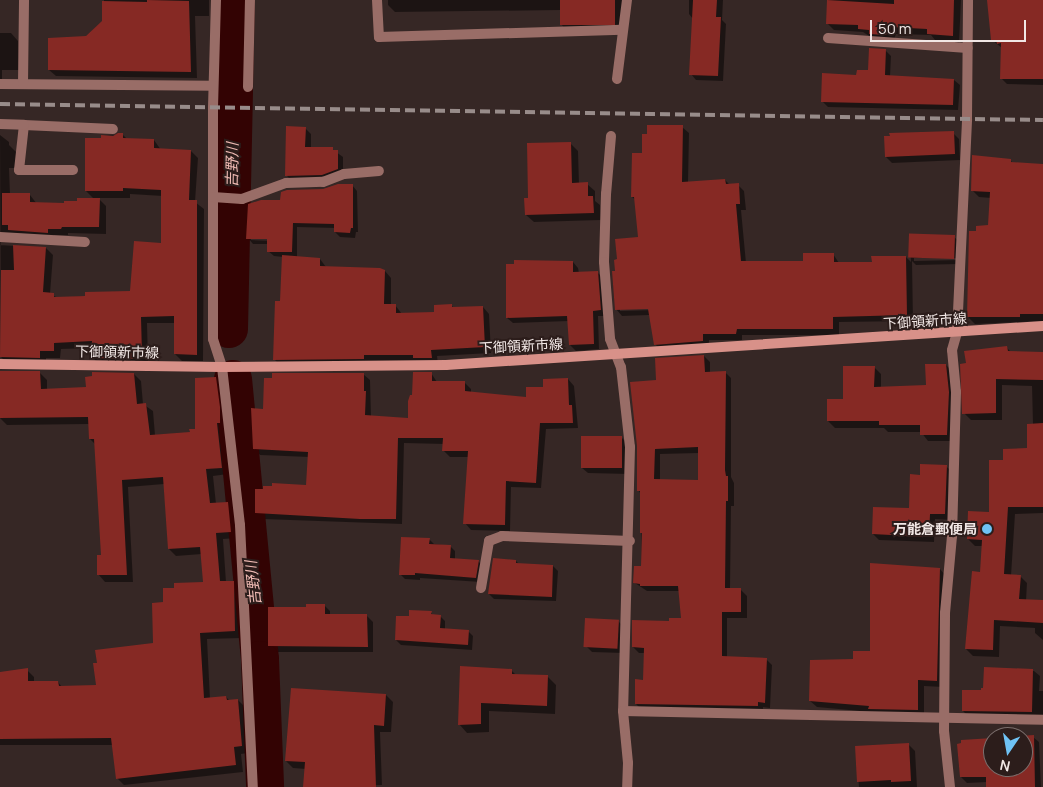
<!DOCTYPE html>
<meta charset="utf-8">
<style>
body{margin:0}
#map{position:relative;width:1043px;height:787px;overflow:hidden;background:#362725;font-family:Manrope,"Noto Sans JP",sans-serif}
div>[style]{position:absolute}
.shadow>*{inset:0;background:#0007}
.river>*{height:38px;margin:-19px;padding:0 19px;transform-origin:19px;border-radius:19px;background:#330303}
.building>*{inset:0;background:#862924;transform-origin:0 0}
.service>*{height:10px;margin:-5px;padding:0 5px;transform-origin:5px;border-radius:5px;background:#996d67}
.minor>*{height:10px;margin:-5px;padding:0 5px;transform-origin:5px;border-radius:5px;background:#996d67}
.secondary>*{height:10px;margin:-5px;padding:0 5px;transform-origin:5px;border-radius:5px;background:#d89189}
.rail>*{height:4px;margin-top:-2px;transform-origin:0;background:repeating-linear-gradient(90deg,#988c8a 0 10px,transparent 0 15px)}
.dots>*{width:14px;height:14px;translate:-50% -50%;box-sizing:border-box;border:2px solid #2c1d1b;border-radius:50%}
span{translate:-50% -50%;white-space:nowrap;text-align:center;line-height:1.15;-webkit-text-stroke:4px #2c1d1b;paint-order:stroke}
.street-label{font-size:14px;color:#f1e7e5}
.poi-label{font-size:14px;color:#f1e7e5;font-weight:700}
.right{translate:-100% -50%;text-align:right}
.water-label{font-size:15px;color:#f0bbb4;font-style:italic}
.north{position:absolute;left:983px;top:727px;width:50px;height:50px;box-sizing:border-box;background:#2c1d1b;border:1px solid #7b6e6c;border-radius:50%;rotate:192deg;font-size:14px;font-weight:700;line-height:20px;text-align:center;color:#f1e7e5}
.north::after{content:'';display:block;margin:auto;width:18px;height:22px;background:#6fc2f4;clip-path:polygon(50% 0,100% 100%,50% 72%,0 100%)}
.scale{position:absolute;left:870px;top:20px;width:156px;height:22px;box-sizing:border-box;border:2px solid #f1e7e5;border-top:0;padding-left:6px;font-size:15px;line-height:18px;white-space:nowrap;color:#f1e7e5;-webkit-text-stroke:4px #2c1d1b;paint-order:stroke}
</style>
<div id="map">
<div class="shadow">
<i style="clip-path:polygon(104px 0,209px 0,209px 16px,195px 16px,197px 78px,56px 76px,49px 70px,103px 21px)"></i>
<i style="clip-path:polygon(388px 0,622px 0,623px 30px,568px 32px,561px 24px,561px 10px,395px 12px,388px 5px)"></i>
<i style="clip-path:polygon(689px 0,723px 0,722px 20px,726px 24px,723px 81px,696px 80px,691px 74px,693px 19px,689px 14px)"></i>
<i style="clip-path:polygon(828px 0,961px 0,959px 43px,935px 40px,931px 35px,896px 34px,893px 42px,877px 41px,863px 32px,834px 30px,827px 23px)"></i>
<i style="clip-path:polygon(988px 0,1043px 0,1043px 85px,1007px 84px,1001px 78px,1002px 48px,992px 40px)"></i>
<i style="clip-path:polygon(0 33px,11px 33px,18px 41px,19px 70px,2px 70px,2px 79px,0 79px)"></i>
<i style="clip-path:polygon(885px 50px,891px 56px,890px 77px,954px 80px,960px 85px,958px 110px,828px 107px,822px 101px,858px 76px,869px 72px)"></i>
<i style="clip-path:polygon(evenodd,682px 127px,689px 133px,688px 183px,725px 180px,730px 185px,738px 185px,744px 191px,746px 210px,741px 210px,746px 263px,805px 262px,833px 254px,839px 263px,873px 264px,906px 257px,911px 262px,910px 237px,954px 237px,960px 242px,959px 258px,914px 258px,914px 261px,959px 260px,959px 264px,916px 265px,912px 261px,913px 321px,839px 322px,839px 335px,742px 335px,742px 340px,709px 340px,709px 347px,661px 350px,655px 344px,652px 321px,649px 315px,622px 316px,616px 309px,616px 272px,639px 238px,636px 200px,632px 197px,643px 155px,682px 127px,654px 307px,654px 310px,620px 311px,620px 308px,654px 307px)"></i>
<i style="clip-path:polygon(305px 128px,311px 134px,311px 148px,332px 149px,343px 157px,343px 175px,293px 182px,287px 176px)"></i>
<i style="clip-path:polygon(953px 133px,959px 139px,960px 160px,892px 163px,886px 157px)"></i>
<i style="clip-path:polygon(evenodd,0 135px,9px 142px,9px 145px,17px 153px,17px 168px,9px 168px,10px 194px,30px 195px,37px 204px,65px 204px,94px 199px,86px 191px,103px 136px,123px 135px,127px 139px,154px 140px,161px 150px,191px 151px,198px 158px,195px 202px,204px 209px,203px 361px,182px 361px,175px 354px,175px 323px,147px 323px,148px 361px,139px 361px,139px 365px,100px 365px,93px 358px,93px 348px,61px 349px,60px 358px,46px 358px,46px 364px,8px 364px,1px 357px,0 135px,130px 194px,163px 196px,162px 244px,131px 293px,58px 298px,50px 294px,53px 255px,46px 248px,0 245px,0 241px,54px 239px,54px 235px,68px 235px,68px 233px,106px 234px,106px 206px,98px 198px,130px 198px,130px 194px)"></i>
<i style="clip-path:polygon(570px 143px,578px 151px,579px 184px,587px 184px,595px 191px,595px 201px,600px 205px,601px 220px,534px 222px,526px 215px,530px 199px)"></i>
<i style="clip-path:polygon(1011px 161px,1014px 164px,1043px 165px,1043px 321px,975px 324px,968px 317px,977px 232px,989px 227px,991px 198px,979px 197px,972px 190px)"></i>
<i style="clip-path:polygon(evenodd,352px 185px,357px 191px,358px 232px,356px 232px,355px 238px,340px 237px,335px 232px,335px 228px,297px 227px,297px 258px,320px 259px,326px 267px,385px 271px,391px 278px,391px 305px,395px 305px,402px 314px,435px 314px,451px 305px,454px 308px,483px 307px,489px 314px,491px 353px,437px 356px,438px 364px,417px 361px,370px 361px,370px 365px,281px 366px,274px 359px,281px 302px,283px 257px,274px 256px,268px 251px,269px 244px,253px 244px,248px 238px,282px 201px,323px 190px,352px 185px,251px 238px,274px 238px,274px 241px,251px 240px,251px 238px)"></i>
<i style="clip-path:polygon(573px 262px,578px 268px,579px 273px,597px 272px,603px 278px,606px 316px,598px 316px,599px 349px,576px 351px,570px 345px,569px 321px,513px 323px,507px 318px)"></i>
<i style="clip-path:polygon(1007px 348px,1012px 353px,1043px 354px,1043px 513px,1015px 514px,1011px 576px,1020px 576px,1027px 583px,1026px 601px,1043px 601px,1043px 640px,1035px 633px,1035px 628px,1000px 626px,999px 657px,973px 656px,966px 649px,981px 573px,983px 546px,975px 546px,968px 539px,990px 514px,1005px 461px,1029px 449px,1033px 425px,1032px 386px,1002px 385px,1002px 420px,971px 420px,964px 413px,967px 365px)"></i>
<i style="clip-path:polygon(evenodd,704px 356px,710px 362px,710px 373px,725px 372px,731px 378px,731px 477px,734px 483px,734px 506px,731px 506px,730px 590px,741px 590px,747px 596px,747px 618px,727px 618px,727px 658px,766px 659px,772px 665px,770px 708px,763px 707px,763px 711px,642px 710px,636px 704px,645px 681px,645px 653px,639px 653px,633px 647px,670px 622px,683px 619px,680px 591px,647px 591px,635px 583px,642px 567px,641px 494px,638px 490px,657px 381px,704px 356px,699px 453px,699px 481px,660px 481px,660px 454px,699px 453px)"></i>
<i style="clip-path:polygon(946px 365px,953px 372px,953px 441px,928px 441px,921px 432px,888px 432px,884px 428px,835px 428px,828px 421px,874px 367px,881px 374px,881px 388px,927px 386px)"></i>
<i style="clip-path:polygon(1px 372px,40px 373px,47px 380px,47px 390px,87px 388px,134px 374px,141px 381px,143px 404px,153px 411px,155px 435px,191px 433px,197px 430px,215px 379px,223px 386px,228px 474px,213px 476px,216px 504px,228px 503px,235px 510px,237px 538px,223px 539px,226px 582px,233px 582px,240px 589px,241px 638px,207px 639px,210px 699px,226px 697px,230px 701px,238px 700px,245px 707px,248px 753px,241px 754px,243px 772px,124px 785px,117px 778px,113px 745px,0 745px,0 673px,27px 670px,34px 677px,34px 682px,58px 682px,62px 687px,97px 686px,155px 644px,165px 603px,175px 589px,204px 583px,202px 554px,176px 556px,169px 549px,164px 484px,128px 487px,133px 582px,105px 582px,98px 574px,103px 556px,95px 444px,90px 439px,89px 424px,7px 425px,0 418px)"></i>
<i style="clip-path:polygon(431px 373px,437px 382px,465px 383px,471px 389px,471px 393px,527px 398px,545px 388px,568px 379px,574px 386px,578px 428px,546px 429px,541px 488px,511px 487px,510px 531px,471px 530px,465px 523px,469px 457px,450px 457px,443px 450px,444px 444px,404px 443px,402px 524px,262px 519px,256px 513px,307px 486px,309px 457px,260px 455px,254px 448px,264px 410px,363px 374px,370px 380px,371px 416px,409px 419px,414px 396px)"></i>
<i style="clip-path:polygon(621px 437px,627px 443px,628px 474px,588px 473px,582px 468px)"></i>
<i style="clip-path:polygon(946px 466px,952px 472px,951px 520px,935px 519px,934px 542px,879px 540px,873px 534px,910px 510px,921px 477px)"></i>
<i style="clip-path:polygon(429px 539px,434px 544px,450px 546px,455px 551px,455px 560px,478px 561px,483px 566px,481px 582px,420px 578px,420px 580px,405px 579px,400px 574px)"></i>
<i style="clip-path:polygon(516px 561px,519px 564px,553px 566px,558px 571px,556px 601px,494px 599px,489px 594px)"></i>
<i style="clip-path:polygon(940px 569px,946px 576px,943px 687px,924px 686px,924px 717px,817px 707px,810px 701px,854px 660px,871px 652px)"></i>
<i style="clip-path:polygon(324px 605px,330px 611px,330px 616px,367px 616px,373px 622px,373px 652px,275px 652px,269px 646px,307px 608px)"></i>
<i style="clip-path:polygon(431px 613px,434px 616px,440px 616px,445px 621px,445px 630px,468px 631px,473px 636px,472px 650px,401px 645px,396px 640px,410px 617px)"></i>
<i style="clip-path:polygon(618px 621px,624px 627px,623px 653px,592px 652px,586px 646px)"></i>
<i style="clip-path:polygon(985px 669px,1034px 671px,1040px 676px,1039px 691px,1043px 691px,1043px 718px,968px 716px,963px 711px,985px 689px)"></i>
<i style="clip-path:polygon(511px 670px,516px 675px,548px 677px,556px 685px,555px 714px,489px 711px,489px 732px,467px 733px,459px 724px)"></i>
<i style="clip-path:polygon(386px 695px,393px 702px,391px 732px,380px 732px,382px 785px,304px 787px,306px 769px,293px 768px,286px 761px)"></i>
<i style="clip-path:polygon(1023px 737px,1033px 737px,1039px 742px,1041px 787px,988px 787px,988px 782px,967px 783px,961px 777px,993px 739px,993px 767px,1023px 767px)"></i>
<i style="clip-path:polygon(908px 744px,915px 751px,917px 787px,859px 787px,856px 748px)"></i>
</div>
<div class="river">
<i style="left:229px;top:329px;width:329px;rotate:-88.8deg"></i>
<i style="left:233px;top:379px;width:282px;rotate:84.5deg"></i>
<i style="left:260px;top:660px;width:127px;rotate:87.7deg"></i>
</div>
<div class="building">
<i style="clip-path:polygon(147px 0,189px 1px,191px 72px,48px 70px,48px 38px,86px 36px,102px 21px,102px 1px,147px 2px)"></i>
<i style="left:560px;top:0;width:55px;height:25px"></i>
<i style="clip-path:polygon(693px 0,717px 0,716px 17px,721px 17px,718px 76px,689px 75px)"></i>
<i style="clip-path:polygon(827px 0,894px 4px,894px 0,954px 0,953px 36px,927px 34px,927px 29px,890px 27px,886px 35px,869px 34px,869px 30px,858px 29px,858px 25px,826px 24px)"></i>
<i style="clip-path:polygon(987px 0,1043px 0,1043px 79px,1000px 79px,1001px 43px,997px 44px,996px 40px,991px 40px)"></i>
<i style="clip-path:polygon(869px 48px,886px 49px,885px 75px,954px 79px,953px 105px,821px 102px,822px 73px,856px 75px,857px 70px,868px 70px)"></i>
<i style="clip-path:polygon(647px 125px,683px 125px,682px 182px,725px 179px,726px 184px,739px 183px,740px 204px,736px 204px,741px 261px,803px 261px,803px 253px,834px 253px,834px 262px,872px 262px,871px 256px,906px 256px,907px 315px,833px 317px,833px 329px,737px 329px,736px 334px,703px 334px,703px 341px,654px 345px,648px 309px,615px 310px,612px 271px,615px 271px,614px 260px,617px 259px,615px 239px,638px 237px,634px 197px,631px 197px,632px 153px,642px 153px,642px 134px,647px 134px)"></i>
<i style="clip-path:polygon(286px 126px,306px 127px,305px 147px,333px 147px,333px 150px,338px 150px,338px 169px,322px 175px,285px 176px)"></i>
<i style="clip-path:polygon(954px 131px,955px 154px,885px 157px,884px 136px,890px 136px,889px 133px)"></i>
<i style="clip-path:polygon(118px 133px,123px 133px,123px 138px,154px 139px,154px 148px,191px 150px,189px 200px,197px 200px,197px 355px,174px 354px,174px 316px,141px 317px,142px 354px,133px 354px,133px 359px,92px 358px,92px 341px,54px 343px,54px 351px,40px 351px,40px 358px,0 357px,1px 270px,14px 270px,13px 245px,46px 247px,43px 292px,54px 293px,54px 297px,85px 296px,85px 292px,130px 291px,134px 241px,161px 243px,161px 190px,123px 188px,123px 191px,85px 191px,85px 138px,101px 138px,101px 135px,113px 136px)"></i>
<i style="clip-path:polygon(571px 142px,572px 183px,588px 182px,588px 196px,593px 196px,594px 213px,525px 215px,524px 198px,528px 198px,527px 143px)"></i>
<i style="clip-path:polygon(972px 155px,1011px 159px,1011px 162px,1043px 164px,1043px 314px,1020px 314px,1020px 317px,967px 317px,969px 231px,976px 231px,976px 226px,988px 225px,990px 192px,971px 191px)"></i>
<i style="clip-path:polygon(338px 184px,353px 184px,353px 228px,351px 228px,350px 233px,334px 232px,334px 224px,293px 223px,292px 252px,267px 252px,267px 239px,246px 239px,248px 204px,261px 200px,280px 200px,281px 192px,287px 190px,323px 189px)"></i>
<i style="clip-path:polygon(2px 193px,30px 193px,30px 202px,64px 203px,64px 201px,77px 201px,77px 198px,100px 198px,99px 227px,62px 227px,61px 229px,48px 229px,48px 233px,8px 230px,8px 225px,2px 225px)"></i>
<i style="left:955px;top:235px;width:24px;height:46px;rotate:92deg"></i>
<i style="clip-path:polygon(282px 255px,320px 258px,320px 266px,380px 268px,385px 270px,384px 304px,396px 304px,396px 313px,434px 312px,434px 305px,452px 304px,452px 307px,483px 306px,485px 347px,431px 350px,432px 358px,413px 358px,413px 355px,364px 355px,364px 359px,273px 360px,275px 301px,280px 301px)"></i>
<i style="clip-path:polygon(514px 260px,573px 261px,573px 272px,598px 271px,601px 310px,593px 311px,594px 344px,569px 345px,567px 316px,506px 318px,506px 264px,514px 264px)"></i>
<i style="clip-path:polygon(1007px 346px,1008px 351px,1043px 352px,1043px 380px,996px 379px,996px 413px,962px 414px,960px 364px,966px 363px,964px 351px)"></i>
<i style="clip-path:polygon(evenodd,704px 355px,705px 372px,726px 371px,725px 470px,726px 476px,728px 476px,728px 501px,726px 501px,725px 588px,741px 588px,741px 612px,722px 612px,722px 656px,767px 658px,765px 703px,758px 702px,758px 706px,635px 704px,635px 679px,643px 680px,644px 648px,632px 647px,632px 620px,669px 621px,669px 618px,681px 618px,678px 586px,640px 586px,640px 584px,633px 583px,634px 566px,641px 566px,642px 533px,640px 533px,640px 491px,637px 491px,637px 446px,630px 382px,656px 380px,655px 358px,704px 355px,698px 447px,698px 480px,654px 479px,655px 449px,698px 447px)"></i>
<i style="clip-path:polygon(925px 364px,946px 364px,949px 392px,947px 435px,920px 435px,920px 425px,879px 425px,879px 421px,827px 421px,827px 399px,843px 399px,843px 366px,875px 366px,874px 387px,926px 385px)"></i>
<i style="clip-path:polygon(0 371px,40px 371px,41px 389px,86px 387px,85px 377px,92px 376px,92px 372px,134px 373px,137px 404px,146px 403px,150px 435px,190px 432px,189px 429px,195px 429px,195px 378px,216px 377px,220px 407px,220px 423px,217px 423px,222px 468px,206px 469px,210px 503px,228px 502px,231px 532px,216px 533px,220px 581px,234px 581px,235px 631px,200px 633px,204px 698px,226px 696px,227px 700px,238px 699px,242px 746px,234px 747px,236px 765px,116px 779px,111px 738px,0 739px,0 672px,28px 668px,28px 681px,58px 681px,59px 686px,96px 685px,93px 663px,97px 663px,95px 650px,153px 643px,152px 603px,163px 602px,163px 588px,174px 588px,174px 583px,203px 582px,200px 547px,168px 549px,163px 477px,122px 480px,127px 575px,97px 575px,97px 555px,101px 555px,94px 439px,89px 439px,88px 417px,0 418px)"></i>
<i style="clip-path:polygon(413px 372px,432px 372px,432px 381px,465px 381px,465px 391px,526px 397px,526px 387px,543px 387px,543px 379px,568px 378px,569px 405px,572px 405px,573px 423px,540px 423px,536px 483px,506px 481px,505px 525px,463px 524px,468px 451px,442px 451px,443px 438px,398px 438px,396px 519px,360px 519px,255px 513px,255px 489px,263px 489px,263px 486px,272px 486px,272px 483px,306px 485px,308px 452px,253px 449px,251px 408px,263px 409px,264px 378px,272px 378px,272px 373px,364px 373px,364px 391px,366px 391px,365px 415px,408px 418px,408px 401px,410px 395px,412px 395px)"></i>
<i style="clip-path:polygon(1043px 423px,1043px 507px,1008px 507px,1004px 574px,1021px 575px,1019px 599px,1043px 600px,1043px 623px,994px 620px,993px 650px,965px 649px,972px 571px,980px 572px,982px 540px,967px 539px,968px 511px,989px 512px,989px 460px,1003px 460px,1003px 449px,1027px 448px,1027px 424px)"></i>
<i style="left:581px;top:436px;width:41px;height:32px"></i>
<i style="clip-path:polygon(920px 464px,947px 465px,945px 514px,930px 514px,929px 537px,872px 534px,873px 507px,909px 508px,910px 474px,920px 475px)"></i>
<i style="clip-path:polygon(401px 537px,430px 538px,429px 544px,451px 545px,450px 558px,479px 560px,476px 578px,415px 573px,415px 575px,399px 575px)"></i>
<i style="clip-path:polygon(493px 558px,516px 560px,516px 563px,553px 565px,552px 597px,488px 594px)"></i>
<i style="clip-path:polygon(870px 563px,940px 568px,937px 681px,918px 680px,918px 710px,868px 709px,869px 706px,809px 701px,810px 660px,853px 659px,853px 651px,870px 651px)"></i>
<i style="clip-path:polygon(306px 604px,325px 604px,325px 614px,367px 614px,368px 647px,268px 646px,268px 607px,306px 607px)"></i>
<i style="clip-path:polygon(409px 610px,432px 611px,431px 614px,441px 615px,440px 628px,469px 630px,468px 645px,395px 640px,396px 616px,409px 616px)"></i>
<i style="left:585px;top:618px;width:34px;height:29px;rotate:3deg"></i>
<i style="clip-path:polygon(460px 666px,512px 669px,512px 674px,548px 675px,547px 706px,481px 703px,481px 724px,458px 725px)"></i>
<i style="clip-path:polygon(984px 667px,1033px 669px,1032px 712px,962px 711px,962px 690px,981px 690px,981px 688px,983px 688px)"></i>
<i style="clip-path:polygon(291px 688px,386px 694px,384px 726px,374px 725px,376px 787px,303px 787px,305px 762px,285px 761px)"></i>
<i style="clip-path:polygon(1034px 735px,1035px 787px,986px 787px,986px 777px,960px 777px,957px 744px,961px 743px,961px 740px,993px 738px,993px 767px,1023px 767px,1023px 737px,1006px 737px)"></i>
<i style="clip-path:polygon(909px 743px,911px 781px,891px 782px,891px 780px,857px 782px,855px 746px)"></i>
</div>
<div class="service">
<i style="left:73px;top:170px;width:54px;rotate:180deg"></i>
<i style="left:19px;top:170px;width:45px;rotate:-83.7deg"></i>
<i style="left:24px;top:125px;width:89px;rotate:2.6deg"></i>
</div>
<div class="minor">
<i style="left:216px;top:0;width:108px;rotate:91.6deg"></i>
<i style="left:213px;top:108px;width:231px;rotate:90deg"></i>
<i style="left:213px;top:339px;width:29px;rotate:72deg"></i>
<i style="left:222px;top:367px;width:159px;rotate:83.5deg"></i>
<i style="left:240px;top:525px;width:262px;rotate:87.2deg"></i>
<i style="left:377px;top:0;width:37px;rotate:87deg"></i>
<i style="left:379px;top:37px;width:243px;rotate:-1.7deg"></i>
<i style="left:828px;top:38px;width:140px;rotate:4.1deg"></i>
<i style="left:617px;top:79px;width:80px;rotate:-82.8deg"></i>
<i style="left:0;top:84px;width:213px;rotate:0.5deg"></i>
<i style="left:23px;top:84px;width:84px;rotate:-89.3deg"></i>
<i style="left:248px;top:87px;width:87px;rotate:-88.7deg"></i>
<i style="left:0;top:124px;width:24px;rotate:2deg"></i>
<i style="left:611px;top:136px;width:58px;rotate:94.9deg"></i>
<i style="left:606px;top:194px;width:68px;rotate:91.7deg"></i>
<i style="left:604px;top:262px;width:77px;rotate:85.5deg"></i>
<i style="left:610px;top:339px;width:30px;rotate:69deg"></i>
<i style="left:621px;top:367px;width:81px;rotate:83.6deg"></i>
<i style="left:630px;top:447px;width:264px;rotate:91.5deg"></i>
<i style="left:623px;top:711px;width:52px;rotate:84.5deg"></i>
<i style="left:628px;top:763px;width:24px;rotate:92deg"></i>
<i style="left:213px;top:197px;width:29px;rotate:4deg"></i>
<i style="left:242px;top:199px;width:47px;rotate:-20deg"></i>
<i style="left:286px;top:183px;width:37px;rotate:-2deg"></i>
<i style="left:323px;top:182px;width:22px;rotate:-21deg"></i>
<i style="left:344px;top:174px;width:35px;rotate:-5deg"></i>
<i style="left:0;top:237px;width:85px;rotate:3.4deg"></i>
<i style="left:481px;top:588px;width:48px;rotate:-80.3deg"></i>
<i style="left:489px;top:541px;width:14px;rotate:-21deg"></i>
<i style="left:502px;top:536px;width:128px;rotate:2.2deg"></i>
<i style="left:623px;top:711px;width:420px;rotate:1.2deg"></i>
<i style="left:950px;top:787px;width:56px;rotate:-96.1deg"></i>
<i style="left:944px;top:731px;width:118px;rotate:-89.5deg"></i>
<i style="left:945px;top:613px;width:77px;rotate:-84.8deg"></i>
<i style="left:952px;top:536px;width:144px;rotate:-88.4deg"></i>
<i style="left:956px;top:392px;width:42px;rotate:-95.4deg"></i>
<i style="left:952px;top:350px;width:18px;rotate:-74deg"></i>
<i style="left:957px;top:333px;width:214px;rotate:-87.3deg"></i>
<i style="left:967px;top:119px;width:119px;rotate:-89.5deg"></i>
</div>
<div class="secondary">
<i style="left:0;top:364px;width:222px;rotate:0.8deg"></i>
<i style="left:222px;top:367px;width:224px;rotate:-0.5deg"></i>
<i style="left:446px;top:365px;width:598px;rotate:-3.74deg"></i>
</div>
<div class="rail">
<i style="left:0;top:104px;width:1043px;rotate:0.88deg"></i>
</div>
<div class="dots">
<i style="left:987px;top:529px;background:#6fc2f4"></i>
</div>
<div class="street-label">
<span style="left:925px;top:321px;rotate:-4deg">下御領新市線</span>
<span style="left:521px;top:346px;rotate:-3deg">下御領新市線</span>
<span style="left:117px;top:352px;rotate:1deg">下御領新市線</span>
</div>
<div class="poi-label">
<span class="right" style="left:977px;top:529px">万能倉郵便局</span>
</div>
<div class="water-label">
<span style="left:232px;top:165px;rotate:-89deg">吉野川</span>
<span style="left:253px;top:583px;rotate:-96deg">吉野川</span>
</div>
<div class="north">N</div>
<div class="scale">50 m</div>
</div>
